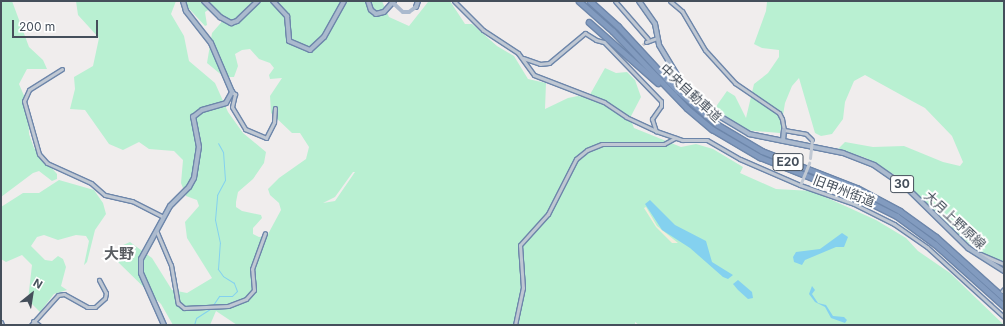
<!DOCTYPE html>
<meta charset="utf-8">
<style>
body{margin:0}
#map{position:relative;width:1005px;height:326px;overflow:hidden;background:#f0eded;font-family:Inter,"Noto Sans JP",sans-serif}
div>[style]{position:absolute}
.green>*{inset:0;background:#b9f0d2}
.sand>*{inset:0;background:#f2eddc}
.water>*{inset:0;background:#84d1ef}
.stream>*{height:1px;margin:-0.5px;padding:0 0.5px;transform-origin:0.5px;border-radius:0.5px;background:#84d1ef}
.minor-tunnel>*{height:3px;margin-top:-1.5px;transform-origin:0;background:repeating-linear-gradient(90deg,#cecdd0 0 3px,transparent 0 4.5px)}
.roads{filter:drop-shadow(1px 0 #6d86aa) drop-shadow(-1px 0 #6d86aa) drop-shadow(0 1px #6d86aa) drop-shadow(0 -1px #6d86aa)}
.minor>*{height:3px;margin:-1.5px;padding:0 1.5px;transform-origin:1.5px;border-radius:1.5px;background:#c0c8d3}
.major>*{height:4px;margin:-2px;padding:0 2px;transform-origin:2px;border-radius:2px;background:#abbace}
.highway>*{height:4.5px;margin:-2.25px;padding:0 2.25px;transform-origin:2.25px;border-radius:2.25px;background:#829bbf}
.minor-bridge>*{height:3px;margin:-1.5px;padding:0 1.5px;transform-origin:1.5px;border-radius:1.5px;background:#c0c8d3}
.major-bridge>*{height:4px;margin:-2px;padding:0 2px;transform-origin:2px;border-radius:2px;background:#abbace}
span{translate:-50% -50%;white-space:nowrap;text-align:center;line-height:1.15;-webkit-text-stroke:4px #fff;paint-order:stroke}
.shield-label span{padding:1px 3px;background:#fff;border:1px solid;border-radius:3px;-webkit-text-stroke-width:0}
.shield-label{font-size:12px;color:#454f5b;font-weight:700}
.street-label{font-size:13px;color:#454f5b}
.quarter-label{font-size:15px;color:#595d62;font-weight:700}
.frame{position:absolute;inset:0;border:2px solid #454f5b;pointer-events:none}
.north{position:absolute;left:12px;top:274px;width:40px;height:40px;-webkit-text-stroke:3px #fff;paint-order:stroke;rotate:30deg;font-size:11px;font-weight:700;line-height:16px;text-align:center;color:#454f5b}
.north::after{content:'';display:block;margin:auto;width:14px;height:18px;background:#454f5b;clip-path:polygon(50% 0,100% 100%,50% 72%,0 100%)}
.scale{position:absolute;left:12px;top:20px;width:86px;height:18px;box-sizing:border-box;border:2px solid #454f5b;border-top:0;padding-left:5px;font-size:12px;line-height:14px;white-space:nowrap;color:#454f5b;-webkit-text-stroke:3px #fff;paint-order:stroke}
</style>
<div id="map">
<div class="green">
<i style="clip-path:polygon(1px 1px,12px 1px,29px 47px,43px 60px,47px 69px,27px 69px,19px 84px,28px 105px,29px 134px,34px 148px,57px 174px,57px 179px,52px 181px,39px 171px,33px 173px,1px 197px)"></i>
<i style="clip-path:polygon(evenodd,76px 1px,176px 1px,171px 14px,184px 36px,189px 61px,215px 83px,228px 112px,243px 133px,266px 152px,264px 163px,253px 179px,238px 192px,236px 202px,236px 207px,242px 211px,261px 215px,262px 218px,253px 228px,253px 234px,259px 237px,267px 236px,281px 210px,279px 203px,270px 195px,268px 189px,279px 178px,306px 159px,309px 147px,300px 133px,292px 133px,271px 113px,270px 96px,282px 78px,270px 79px,269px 75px,274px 68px,270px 63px,259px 59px,250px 49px,242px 50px,235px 54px,238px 66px,234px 77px,224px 77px,207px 63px,212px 33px,225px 18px,213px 7px,205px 12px,207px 25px,205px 26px,182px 1px,382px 1px,389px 17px,409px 26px,428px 2px,450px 1px,465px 24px,472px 24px,497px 46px,514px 56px,528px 79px,546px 83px,545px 109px,568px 98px,578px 96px,588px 98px,605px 68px,616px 73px,627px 72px,635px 80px,641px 97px,630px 118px,634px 128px,681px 147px,696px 144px,713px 149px,743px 167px,740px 173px,776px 189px,812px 191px,876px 220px,906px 238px,918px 251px,950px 273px,1004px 325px,639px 325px,635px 322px,635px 325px,237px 325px,216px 311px,210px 325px,173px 325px,161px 304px,118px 262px,121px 246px,130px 242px,152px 258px,172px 290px,187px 293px,212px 278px,187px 238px,185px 222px,199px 206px,197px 200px,186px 196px,181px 183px,183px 160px,174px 151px,149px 149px,139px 142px,123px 150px,109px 144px,85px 110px,70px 109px,75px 89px,74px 77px,93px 66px,99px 38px,78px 15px,76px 1px,353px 172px,355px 172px,335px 201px,323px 203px,335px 197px,353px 172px)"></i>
<i style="clip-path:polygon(764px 1px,1004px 1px,1004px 267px,969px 244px,900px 178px,866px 158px,838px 149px,845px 142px,873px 147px,904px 146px,943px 162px,960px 166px,963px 162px,952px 136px,925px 108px,912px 101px,865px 75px,854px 81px,845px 102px,843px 119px,832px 134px,821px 136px,815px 133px,799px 78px,792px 86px,785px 103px,780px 133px,744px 130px,715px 108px,727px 91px,735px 96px,746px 118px,754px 84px,768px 73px,779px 57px,779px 50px,762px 48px,754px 44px,766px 11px,767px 2px)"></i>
<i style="clip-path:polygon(59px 180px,94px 190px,103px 203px,106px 214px,95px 230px,87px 262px,84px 265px,89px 241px,86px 236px,76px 235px,58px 240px,44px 235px,37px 237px,31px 246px,45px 260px,52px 261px,58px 256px,63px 259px,66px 267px,61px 286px,67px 290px,54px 294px,40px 312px,28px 300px,32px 265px,22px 255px,6px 262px,1px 259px,1px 207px,23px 193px,39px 193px)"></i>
</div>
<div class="sand">
<i style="clip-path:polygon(646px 207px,657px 226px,678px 243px,672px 243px,656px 227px,644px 208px)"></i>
</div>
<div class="water">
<i style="clip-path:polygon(650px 200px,675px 225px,706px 241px,712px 262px,733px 275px,728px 279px,723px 277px,690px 248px,662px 230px,645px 204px)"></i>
<i style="clip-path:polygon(842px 233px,848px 237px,844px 247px,836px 247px,805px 260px,802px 265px,794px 262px,793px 257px,796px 252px,820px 249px)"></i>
<i style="clip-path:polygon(738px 280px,752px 292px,753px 298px,748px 299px,738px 290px,733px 284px)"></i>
<i style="clip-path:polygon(812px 286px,815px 290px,812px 294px,818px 303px,826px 305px,833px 316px,844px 317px,847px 320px,845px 323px,831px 318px,825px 307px,815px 302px,809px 294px)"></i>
</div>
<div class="stream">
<i style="left:213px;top:305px;width:11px;rotate:-56deg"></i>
<i style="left:219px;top:296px;width:13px"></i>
<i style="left:232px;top:296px;width:7px;rotate:-45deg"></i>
<i style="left:237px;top:291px;width:9px;rotate:-111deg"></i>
<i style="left:234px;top:283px;width:13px;rotate:-148deg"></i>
<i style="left:223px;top:276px;width:9px;rotate:-126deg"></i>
<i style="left:218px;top:269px;width:26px;rotate:-86deg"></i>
<i style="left:220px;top:243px;width:24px;rotate:-102deg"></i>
<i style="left:215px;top:220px;width:25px;rotate:-85deg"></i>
<i style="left:217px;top:195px;width:17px;rotate:-62deg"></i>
<i style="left:225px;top:180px;width:28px;rotate:-94deg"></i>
<i style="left:223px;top:152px;width:10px;rotate:-119deg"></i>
<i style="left:194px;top:325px;width:7px;rotate:-74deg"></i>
<i style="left:196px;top:318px;width:17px;rotate:-33deg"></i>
</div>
<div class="minor-tunnel">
<i style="left:626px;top:60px;width:27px;rotate:-42deg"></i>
<i style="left:991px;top:304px;width:13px;rotate:-48deg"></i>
</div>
<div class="roads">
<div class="minor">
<i style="left:454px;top:1px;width:41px;rotate:45deg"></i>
<i style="left:483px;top:30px;width:42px;rotate:33.3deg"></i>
<i style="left:518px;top:53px;width:27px;rotate:54deg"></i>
<i style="left:534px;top:75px;width:75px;rotate:21.1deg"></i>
<i style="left:604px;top:102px;width:27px;rotate:34deg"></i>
<i style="left:626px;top:117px;width:33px;rotate:25deg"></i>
<i style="left:656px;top:131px;width:28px;rotate:19deg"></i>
<i style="left:682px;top:140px;width:25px"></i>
<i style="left:707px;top:140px;width:38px;rotate:30deg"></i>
<i style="left:740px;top:159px;width:65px;rotate:23.4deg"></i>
<i style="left:800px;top:185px;width:57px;rotate:19.4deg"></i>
<i style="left:854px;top:204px;width:45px;rotate:26.6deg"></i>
<i style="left:894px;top:224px;width:40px;rotate:34.9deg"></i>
<i style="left:927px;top:247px;width:104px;rotate:42.3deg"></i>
<i style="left:615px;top:1px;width:50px;rotate:49deg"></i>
<i style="left:670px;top:1px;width:16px;rotate:40deg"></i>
<i style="left:682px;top:11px;width:45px;rotate:59.5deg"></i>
<i style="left:705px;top:50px;width:45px;rotate:47.7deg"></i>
<i style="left:735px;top:83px;width:53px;rotate:34.3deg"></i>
<i style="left:779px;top:113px;width:7px;rotate:63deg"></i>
<i style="left:782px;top:119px;width:11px;rotate:80deg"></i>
<i style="left:784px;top:130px;width:22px;rotate:10deg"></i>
<i style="left:806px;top:134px;width:8px;rotate:45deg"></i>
<i style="left:646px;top:42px;width:12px;rotate:-20deg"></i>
<i style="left:523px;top:58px;width:18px;rotate:19deg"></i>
<i style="left:540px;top:64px;width:9px;rotate:-6deg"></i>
<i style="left:549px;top:63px;width:47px;rotate:-39.8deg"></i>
<i style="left:585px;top:33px;width:13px;rotate:32deg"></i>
<i style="left:596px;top:40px;width:8px;rotate:14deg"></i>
<i style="left:604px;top:42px;width:82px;rotate:46deg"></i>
<i style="left:661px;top:101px;width:5px;rotate:90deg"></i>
<i style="left:661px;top:106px;width:16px;rotate:125deg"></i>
<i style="left:652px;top:119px;width:13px;rotate:72deg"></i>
<i style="left:62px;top:69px;width:39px;rotate:148deg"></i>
<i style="left:29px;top:90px;width:12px;rotate:114deg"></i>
<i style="left:24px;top:101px;width:55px;rotate:74.2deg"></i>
<i style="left:39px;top:154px;width:12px;rotate:48deg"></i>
<i style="left:47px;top:163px;width:48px;rotate:24.4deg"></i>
<i style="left:91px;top:183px;width:18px;rotate:41deg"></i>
<i style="left:105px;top:195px;width:28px;rotate:13deg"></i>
<i style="left:132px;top:201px;width:35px;rotate:27deg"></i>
<i style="left:232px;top:92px;width:4px;rotate:34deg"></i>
<i style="left:235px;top:94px;width:13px;rotate:103deg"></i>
<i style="left:232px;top:107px;width:26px;rotate:59deg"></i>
<i style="left:245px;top:129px;width:23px;rotate:23deg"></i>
<i style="left:266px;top:138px;width:18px;rotate:-63deg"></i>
<i style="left:274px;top:122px;width:14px;rotate:-86deg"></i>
<i style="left:156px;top:230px;width:38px;rotate:67deg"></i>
<i style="left:171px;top:265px;width:39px;rotate:80deg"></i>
<i style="left:178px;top:303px;width:8px;rotate:40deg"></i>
<i style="left:184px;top:308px;width:44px;rotate:-2.6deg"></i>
<i style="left:228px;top:306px;width:19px;rotate:-21deg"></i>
<i style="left:246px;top:299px;width:12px;rotate:-48deg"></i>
<i style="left:254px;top:290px;width:21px;rotate:-95deg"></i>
<i style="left:252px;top:269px;width:38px;rotate:-70deg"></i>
<i style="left:980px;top:254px;width:26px;rotate:23deg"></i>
<i style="left:1002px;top:291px;width:3px;rotate:-45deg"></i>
<i style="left:33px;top:321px;width:7px;rotate:34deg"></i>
<i style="left:1px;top:322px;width:3px;rotate:72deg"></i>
<i style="left:31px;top:325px;width:40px;rotate:-48deg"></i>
<i style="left:58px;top:295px;width:6px;rotate:-9deg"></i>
<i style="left:64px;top:294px;width:26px;rotate:29deg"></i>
<i style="left:87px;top:307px;width:8px"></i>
<i style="left:95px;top:307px;width:13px;rotate:-42deg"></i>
<i style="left:105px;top:298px;width:5px;rotate:-79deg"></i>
<i style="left:106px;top:293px;width:15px;rotate:-118deg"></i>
<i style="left:515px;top:325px;width:38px;rotate:-78deg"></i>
<i style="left:523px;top:288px;width:43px;rotate:-94deg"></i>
<i style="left:520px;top:245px;width:42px;rotate:-47.9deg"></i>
<i style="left:548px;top:214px;width:62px;rotate:-63deg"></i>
<i style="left:576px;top:159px;width:14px;rotate:-39deg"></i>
<i style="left:587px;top:150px;width:16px;rotate:-22deg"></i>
<i style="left:602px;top:144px;width:62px"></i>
<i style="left:664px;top:144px;width:13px;rotate:-29deg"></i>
</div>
<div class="major">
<i style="left:204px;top:1px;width:23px;rotate:45deg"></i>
<i style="left:220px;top:17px;width:13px;rotate:29deg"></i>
<i style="left:231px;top:23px;width:6px;rotate:-18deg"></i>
<i style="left:237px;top:21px;width:29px;rotate:-44deg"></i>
<i style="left:273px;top:1px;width:21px;rotate:47deg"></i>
<i style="left:287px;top:16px;width:25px;rotate:85deg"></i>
<i style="left:289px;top:41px;width:23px;rotate:23deg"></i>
<i style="left:310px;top:50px;width:19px;rotate:-43deg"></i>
<i style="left:324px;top:37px;width:41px;rotate:-60.9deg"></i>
<i style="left:368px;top:1px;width:9px;rotate:72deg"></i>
<i style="left:371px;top:10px;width:6px;rotate:39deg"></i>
<i style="left:376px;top:14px;width:8px;rotate:-14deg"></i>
<i style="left:384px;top:12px;width:15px;rotate:-48deg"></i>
<i style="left:639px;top:1px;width:28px;rotate:55deg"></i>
<i style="left:655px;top:24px;width:21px;rotate:79deg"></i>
<i style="left:659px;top:45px;width:41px;rotate:59deg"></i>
<i style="left:680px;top:80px;width:50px;rotate:43.4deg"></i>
<i style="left:716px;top:114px;width:39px;rotate:31deg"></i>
<i style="left:749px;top:134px;width:96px;rotate:11.4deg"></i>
<i style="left:843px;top:153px;width:33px;rotate:21deg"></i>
<i style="left:874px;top:165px;width:40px;rotate:34.9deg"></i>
<i style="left:907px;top:188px;width:86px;rotate:44.5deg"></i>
<i style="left:968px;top:248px;width:43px;rotate:32.6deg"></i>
<i style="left:416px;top:7px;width:6px;rotate:-72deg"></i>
<i style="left:783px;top:141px;width:11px;rotate:-85deg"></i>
<i style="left:164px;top:325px;width:57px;rotate:-113.9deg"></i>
<i style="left:141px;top:273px;width:14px;rotate:-90deg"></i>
<i style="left:141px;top:259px;width:60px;rotate:-61.3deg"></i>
<i style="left:170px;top:206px;width:27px;rotate:-45deg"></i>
<i style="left:189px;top:187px;width:10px;rotate:-61deg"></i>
<i style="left:194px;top:178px;width:31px;rotate:-81deg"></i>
<i style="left:199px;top:147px;width:31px;rotate:-101deg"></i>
<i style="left:193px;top:117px;width:11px;rotate:-38deg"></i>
<i style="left:202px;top:110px;width:25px;rotate:-16deg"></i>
<i style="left:226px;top:103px;width:13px;rotate:-61deg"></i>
<i style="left:232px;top:92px;width:53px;rotate:-113.2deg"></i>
<i style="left:211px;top:43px;width:41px;rotate:-128deg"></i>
<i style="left:186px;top:11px;width:10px;rotate:-107deg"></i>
</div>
<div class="highway">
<i style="left:579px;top:1px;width:45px;rotate:41.4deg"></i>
<i style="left:613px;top:31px;width:107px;rotate:46.1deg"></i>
<i style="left:687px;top:108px;width:33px;rotate:40deg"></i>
<i style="left:712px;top:129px;width:56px;rotate:30.3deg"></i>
<i style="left:760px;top:157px;width:102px;rotate:21.8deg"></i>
<i style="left:855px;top:195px;width:47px;rotate:26.6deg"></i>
<i style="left:897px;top:216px;width:47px;rotate:36.4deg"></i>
<i style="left:935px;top:244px;width:93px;rotate:41.9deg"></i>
<i style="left:590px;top:1px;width:38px;rotate:42deg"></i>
<i style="left:618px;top:26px;width:88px;rotate:47.3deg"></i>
<i style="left:678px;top:91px;width:52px;rotate:40.4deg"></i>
<i style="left:718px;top:125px;width:51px;rotate:30.6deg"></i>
<i style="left:762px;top:151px;width:102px;rotate:21.3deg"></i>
<i style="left:857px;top:188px;width:49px;rotate:28.1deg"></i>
<i style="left:900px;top:211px;width:44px;rotate:35.8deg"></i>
<i style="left:936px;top:237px;width:91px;rotate:41.9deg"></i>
<i style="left:589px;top:22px;width:92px;rotate:41.5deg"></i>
</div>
</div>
<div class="minor-bridge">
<i style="left:810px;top:158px;width:18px;rotate:-84deg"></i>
<i style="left:801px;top:183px;width:22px;rotate:-68deg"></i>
</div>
<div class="major-bridge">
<i style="left:391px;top:1px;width:16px;rotate:43deg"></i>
<i style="left:403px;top:12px;width:6px"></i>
<i style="left:409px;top:12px;width:9px;rotate:-36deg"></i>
</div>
<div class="shield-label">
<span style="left:788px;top:162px">E20</span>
<span style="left:902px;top:184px">30</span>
</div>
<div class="street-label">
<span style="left:691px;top:93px;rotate:43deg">中央自動車道</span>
<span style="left:844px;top:191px;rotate:21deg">旧甲州街道</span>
<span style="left:955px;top:220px;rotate:43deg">大月上野原線</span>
</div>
<div class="quarter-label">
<span style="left:119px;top:254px">大野</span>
</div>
<div class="frame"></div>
<div class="north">N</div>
<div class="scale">200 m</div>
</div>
